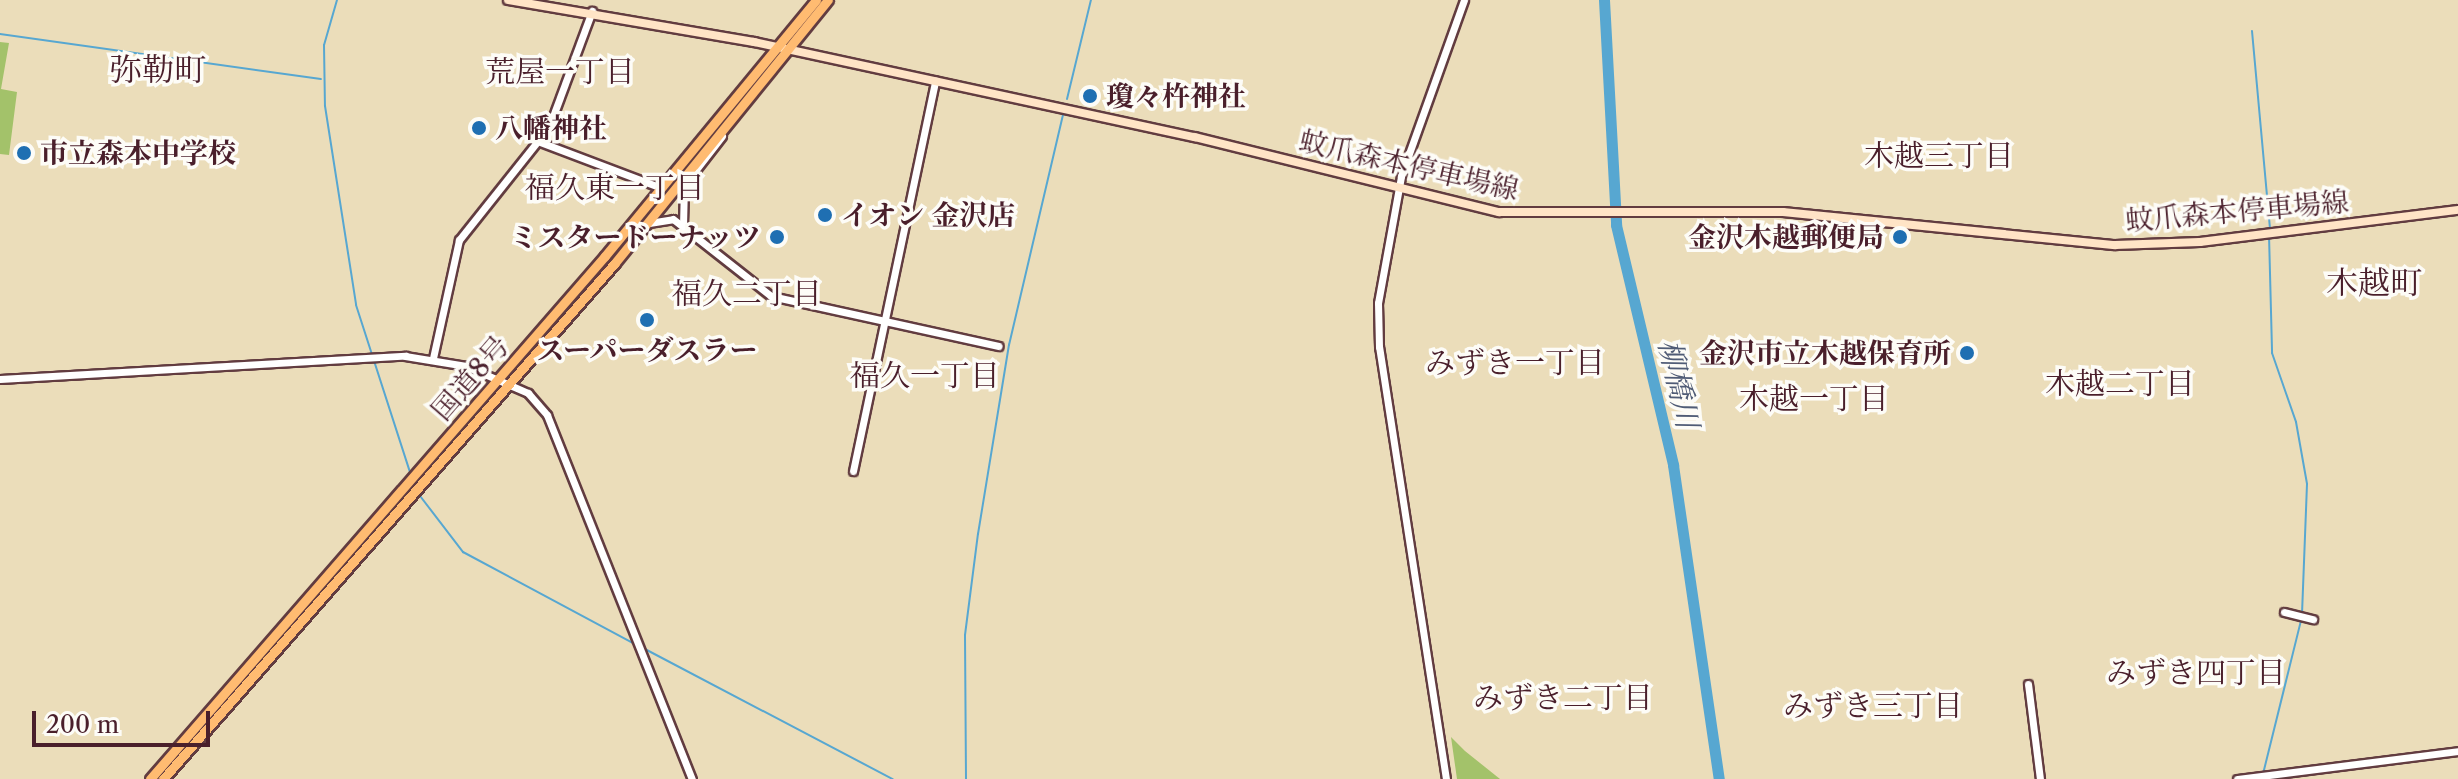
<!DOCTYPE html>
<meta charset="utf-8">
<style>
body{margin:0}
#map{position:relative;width:2458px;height:779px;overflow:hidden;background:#ebddba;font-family:"Libre Caslon Text","Noto Serif JP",serif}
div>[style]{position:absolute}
.green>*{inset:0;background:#a3c26a}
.stream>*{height:2px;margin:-1px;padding:0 1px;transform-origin:1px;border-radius:1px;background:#57a7d1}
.river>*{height:11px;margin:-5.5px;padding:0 5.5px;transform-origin:5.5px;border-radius:5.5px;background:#57a7d1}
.roads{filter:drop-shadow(2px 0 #623c40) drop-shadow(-2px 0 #623c40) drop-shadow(0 2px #623c40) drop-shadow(0 -2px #623c40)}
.tertiary>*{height:7px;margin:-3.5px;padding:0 3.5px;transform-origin:3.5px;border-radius:3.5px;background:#fff}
.secondary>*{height:8px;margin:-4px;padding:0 4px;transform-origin:4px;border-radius:4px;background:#ffe4c6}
.trunk>*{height:9px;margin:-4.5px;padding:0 4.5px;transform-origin:4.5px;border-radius:4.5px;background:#ffbb71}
.dots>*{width:22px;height:22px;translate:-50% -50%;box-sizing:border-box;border:4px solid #fdfcf7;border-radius:50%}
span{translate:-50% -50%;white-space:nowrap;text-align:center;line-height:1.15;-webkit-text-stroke:7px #fdfcf7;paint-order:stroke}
.poi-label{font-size:28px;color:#4a1f2b;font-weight:700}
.left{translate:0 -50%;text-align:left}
.right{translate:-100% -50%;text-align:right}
.street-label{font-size:28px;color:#4a1f2b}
.neighbourhood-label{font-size:30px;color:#4a1f2b}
.water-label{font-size:30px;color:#505c76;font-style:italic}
.quarter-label{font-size:32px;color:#4a1f2b}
.scale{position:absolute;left:32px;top:711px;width:178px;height:36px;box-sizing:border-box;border:4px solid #4a1f2b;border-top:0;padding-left:10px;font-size:24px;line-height:28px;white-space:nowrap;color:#4a1f2b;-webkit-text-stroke:6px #fdfcf7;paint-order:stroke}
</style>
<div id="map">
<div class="green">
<i style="clip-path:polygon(0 42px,9px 43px,1px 89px,17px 92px,9px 155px,0 154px)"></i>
<i style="clip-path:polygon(1451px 737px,1465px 751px,1500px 779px,1457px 779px)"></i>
</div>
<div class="stream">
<i style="left:337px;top:0;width:47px;rotate:106.1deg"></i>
<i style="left:324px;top:45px;width:61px;rotate:89.1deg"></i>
<i style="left:325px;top:106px;width:201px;rotate:81.1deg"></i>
<i style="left:356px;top:305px;width:179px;rotate:72.1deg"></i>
<i style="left:2252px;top:31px;width:199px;rotate:84.8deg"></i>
<i style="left:0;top:34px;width:324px;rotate:8deg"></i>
<i style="left:1067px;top:99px;width:102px;rotate:-76.4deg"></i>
<i style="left:2269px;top:235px;width:118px;rotate:88.5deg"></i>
<i style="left:2272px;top:353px;width:73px;rotate:70.8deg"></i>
<i style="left:2296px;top:422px;width:63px;rotate:79.9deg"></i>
<i style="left:2307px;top:484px;width:130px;rotate:92.2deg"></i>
<i style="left:417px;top:492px;width:76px;rotate:52.5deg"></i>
<i style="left:463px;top:552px;width:193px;rotate:28.2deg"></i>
<i style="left:643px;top:648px;width:282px;rotate:27.7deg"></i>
<i style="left:2263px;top:774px;width:158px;rotate:-76.1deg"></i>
<i style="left:966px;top:779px;width:144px;rotate:-90.4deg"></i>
<i style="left:965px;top:635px;width:102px;rotate:-82.7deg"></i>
<i style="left:978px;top:534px;width:192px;rotate:-80.7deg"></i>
<i style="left:1009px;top:345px;width:237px;rotate:-76.8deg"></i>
</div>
<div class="river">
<i style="left:1604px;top:0;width:225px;rotate:86.9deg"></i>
<i style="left:1616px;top:225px;width:247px;rotate:76.6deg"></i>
<i style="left:1673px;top:465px;width:317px;rotate:81.7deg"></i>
</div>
<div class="roads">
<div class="tertiary">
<i style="left:540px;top:142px;width:130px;rotate:20.7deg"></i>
<i style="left:649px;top:223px;width:24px;rotate:-9deg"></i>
<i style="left:673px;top:219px;width:125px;rotate:38.2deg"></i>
<i style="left:771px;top:296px;width:233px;rotate:12.4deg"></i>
<i style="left:683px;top:226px;width:41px;rotate:-88.6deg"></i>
<i style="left:684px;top:185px;width:62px;rotate:-52.2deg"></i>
<i style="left:433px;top:358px;width:121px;rotate:-77.6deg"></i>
<i style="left:459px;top:240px;width:144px;rotate:-51.5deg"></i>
<i style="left:549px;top:127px;width:124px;rotate:-69.7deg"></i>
<i style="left:0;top:379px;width:406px;rotate:-3.3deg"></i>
<i style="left:405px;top:356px;width:62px;rotate:9.3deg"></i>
<i style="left:466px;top:366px;width:68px;rotate:23.5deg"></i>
<i style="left:528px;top:393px;width:29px;rotate:49deg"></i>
<i style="left:547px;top:415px;width:392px;rotate:68.3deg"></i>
<i style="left:853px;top:471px;width:399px;rotate:-78.1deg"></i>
<i style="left:2284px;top:612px;width:30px;rotate:14deg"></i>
<i style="left:2028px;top:684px;width:96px;rotate:82.8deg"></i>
<i style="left:1446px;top:779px;width:437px;rotate:-98.8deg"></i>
<i style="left:1379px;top:347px;width:44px;rotate:-91.3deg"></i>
<i style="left:1378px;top:303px;width:129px;rotate:-79.7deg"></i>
<i style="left:1401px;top:176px;width:187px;rotate:-70.3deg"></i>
<i style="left:2237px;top:779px;width:223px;rotate:-7.2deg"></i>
</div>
<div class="secondary">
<i style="left:508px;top:0;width:250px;rotate:9.7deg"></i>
<i style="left:754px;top:42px;width:451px;rotate:12.2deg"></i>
<i style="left:1195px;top:137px;width:313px;rotate:13.9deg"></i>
<i style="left:1499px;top:212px;width:284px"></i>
<i style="left:1783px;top:212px;width:334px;rotate:5.7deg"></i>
<i style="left:2115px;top:245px;width:85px;rotate:-2deg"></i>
<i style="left:2200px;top:242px;width:260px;rotate:-7.1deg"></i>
</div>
<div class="trunk">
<i style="left:150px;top:779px;width:693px;rotate:-48.98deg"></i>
<i style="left:605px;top:256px;width:332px;rotate:-50.5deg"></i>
<i style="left:163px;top:779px;width:685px;rotate:-48.79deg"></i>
<i style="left:614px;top:264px;width:340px;rotate:-51deg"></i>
</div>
</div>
<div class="dots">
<i style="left:1090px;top:96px;background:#1f6fb2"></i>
<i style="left:479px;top:128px;background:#1f6fb2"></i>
<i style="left:24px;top:153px;background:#1f6fb2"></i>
<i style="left:825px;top:215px;background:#1f6fb2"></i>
<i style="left:777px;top:237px;background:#1f6fb2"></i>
<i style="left:1900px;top:237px;background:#1f6fb2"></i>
<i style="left:647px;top:320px;background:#1f6fb2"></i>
<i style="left:1967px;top:353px;background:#1f6fb2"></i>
</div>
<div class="poi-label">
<span class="left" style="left:1106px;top:96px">瓊々杵神社</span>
<span class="left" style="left:495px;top:128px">八幡神社</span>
<span class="left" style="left:40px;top:153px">市立森本中学校</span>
<span class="left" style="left:841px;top:215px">イオン 金沢店</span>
<span class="right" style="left:761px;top:237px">ミスタードーナッツ</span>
<span class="right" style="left:1884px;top:237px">金沢木越郵便局</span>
<span style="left:647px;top:350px">スーパーダスラー</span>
<span class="right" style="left:1951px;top:353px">金沢市立木越保育所</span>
</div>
<div class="street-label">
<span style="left:1409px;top:165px;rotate:13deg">蚊爪森本停車場線</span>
<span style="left:2237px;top:211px;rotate:-5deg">蚊爪森本停車場線</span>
<span style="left:470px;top:378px;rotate:-49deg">国道8号</span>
</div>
<div class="neighbourhood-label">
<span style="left:560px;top:72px">荒屋一丁目</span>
<span style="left:1939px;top:156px">木越三丁目</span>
<span style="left:615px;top:188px">福久東一丁目</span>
<span style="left:747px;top:294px">福久二丁目</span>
<span style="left:1515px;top:363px">みずき一丁目</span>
<span style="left:925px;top:376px">福久一丁目</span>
<span style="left:2120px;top:384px">木越二丁目</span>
<span style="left:1814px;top:399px">木越一丁目</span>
<span style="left:2196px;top:673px">みずき四丁目</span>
<span style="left:1563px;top:698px">みずき二丁目</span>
<span style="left:1873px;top:706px">みずき三丁目</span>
</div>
<div class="water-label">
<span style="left:1678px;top:384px;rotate:77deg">柳橋川</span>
</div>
<div class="quarter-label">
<span style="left:158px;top:70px">弥勒町</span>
<span style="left:2374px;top:283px">木越町</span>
</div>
<div class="scale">200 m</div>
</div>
